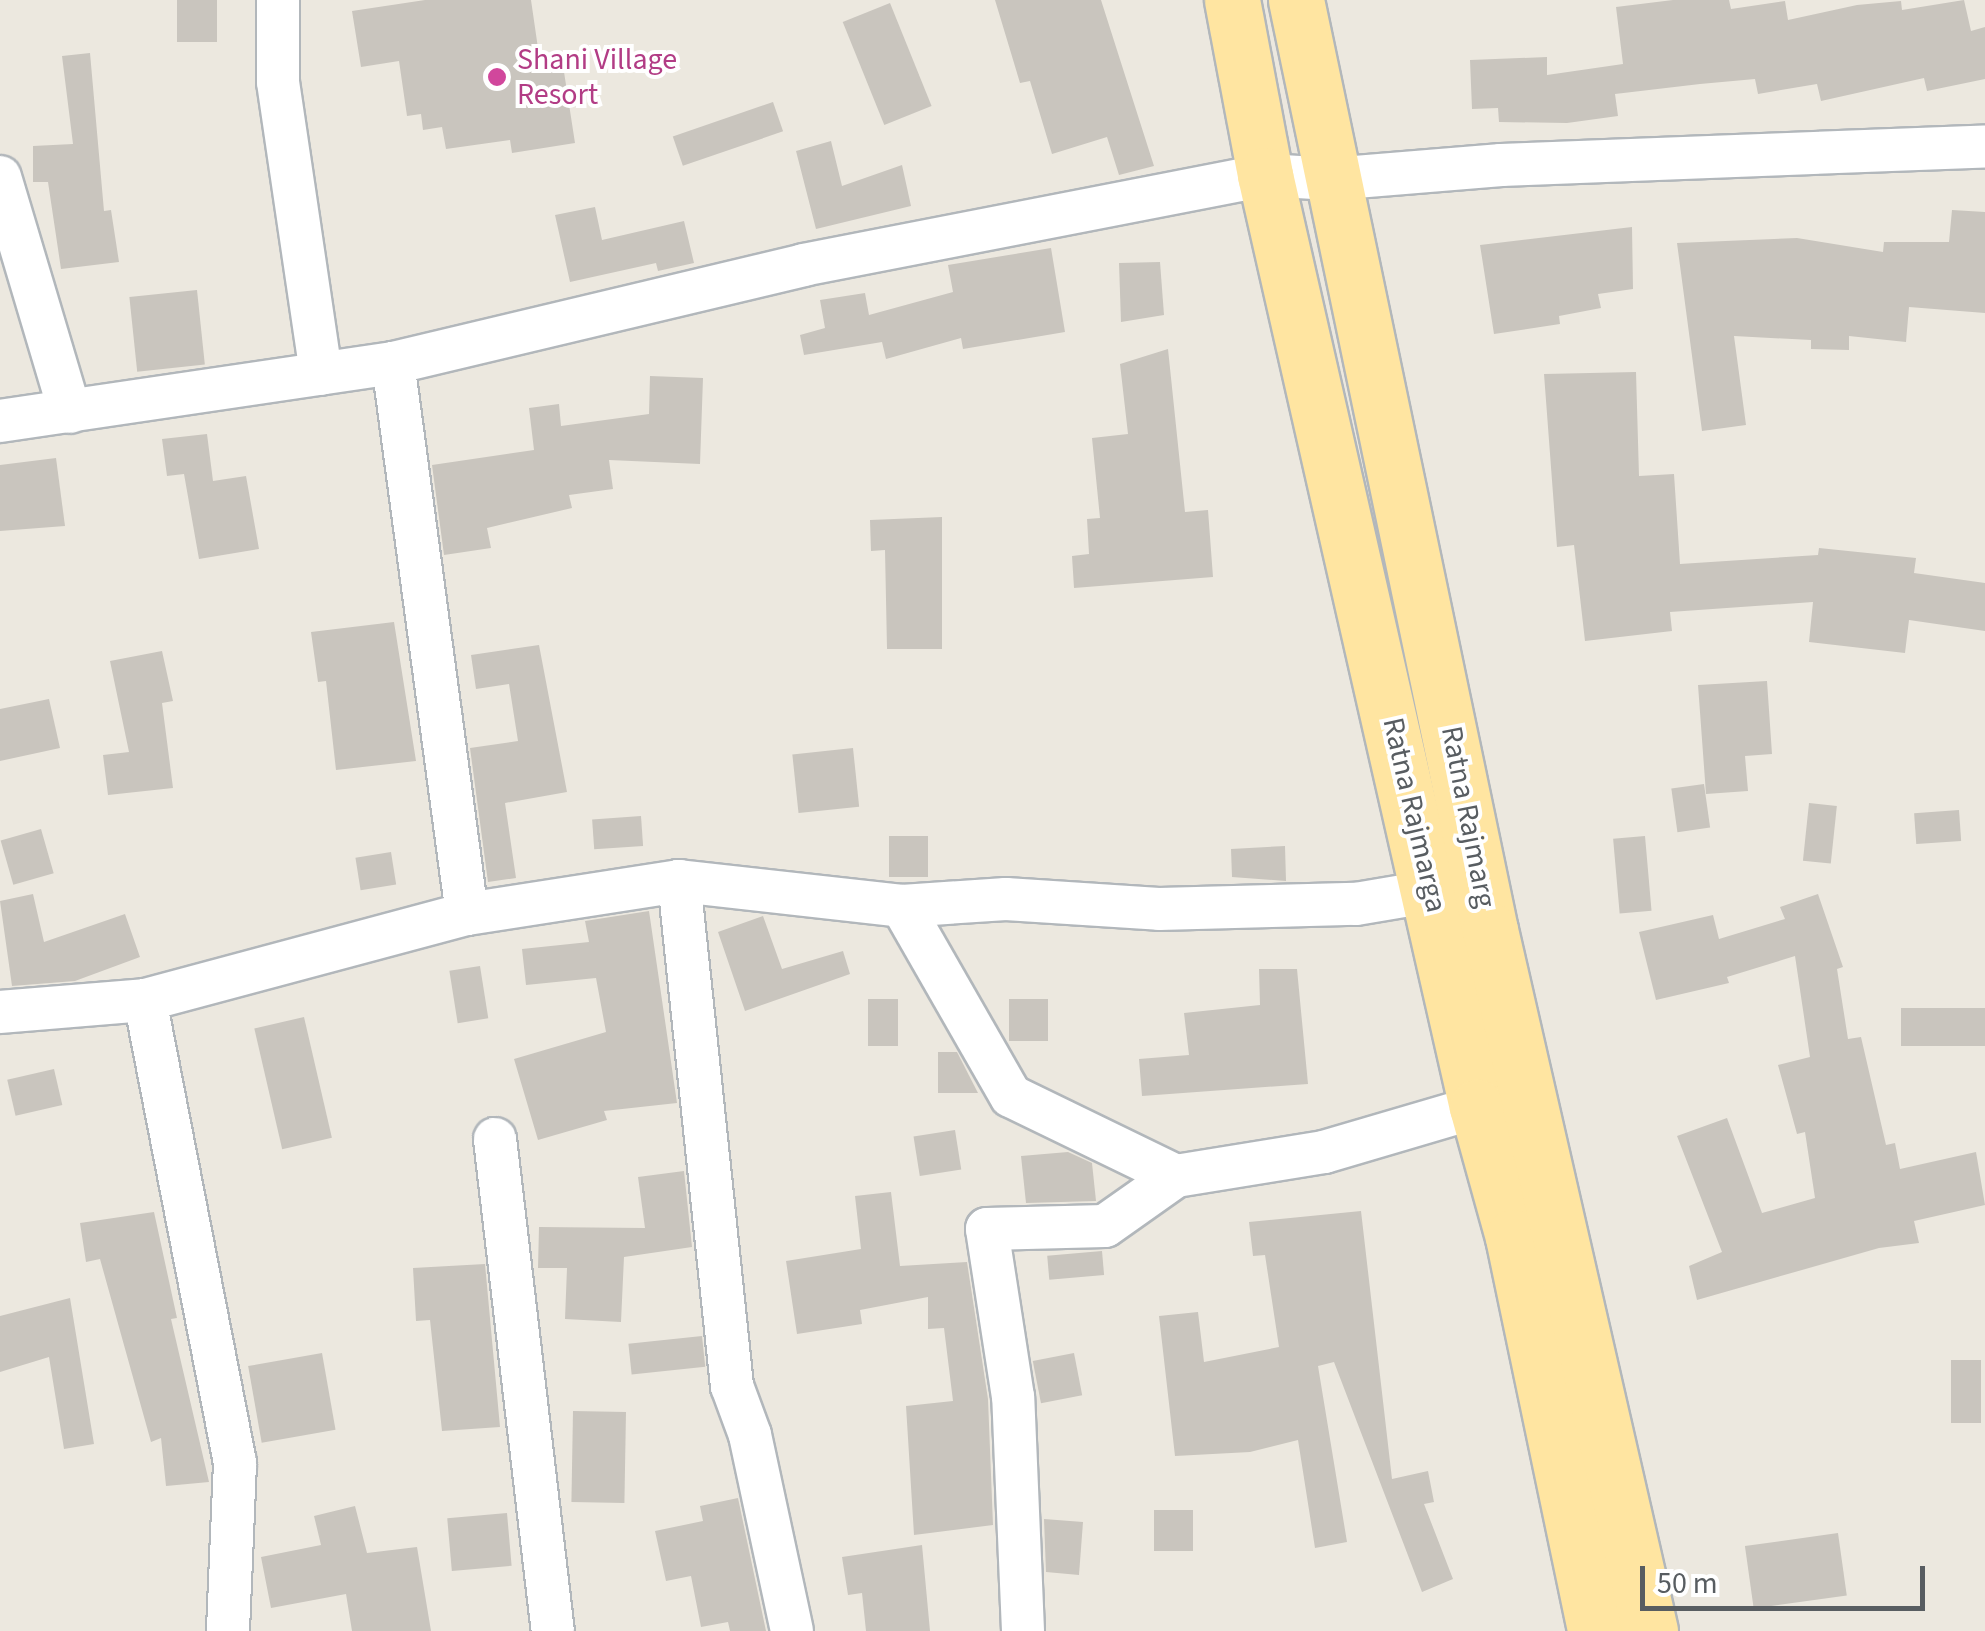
<!DOCTYPE html>
<style>
body{margin:0}
#map{position:relative;width:1985px;height:1631px;overflow:hidden;background:#ece8df;font-family:"Source Sans 3",sans-serif}
div>[style]{position:absolute}
.building>*{inset:0;background:#c9c5be;transform-origin:0 0}
.roads{filter:drop-shadow(2px 0 #b2b7bb) drop-shadow(-2px 0 #b2b7bb) drop-shadow(0 2px #b2b7bb) drop-shadow(0 -2px #b2b7bb)}
.street>*{height:42px;margin:-21px;padding:0 21px;transform-origin:21px;border-radius:21px;background:#fff}
.primary>*{height:55px;margin:-27.5px;padding:0 27.5px;transform-origin:27.5px;border-radius:27.5px;background:#ffe5a1}
.dots>*{width:28px;height:28px;translate:-50% -50%;box-sizing:border-box;border:5px solid #fff;border-radius:50%}
span{translate:-50% -50%;white-space:nowrap;text-align:center;line-height:1.15;-webkit-text-stroke:8px #fff;paint-order:stroke}
.hotel-label{font-size:30px;color:#b23c85}
.left{translate:0 -50%;text-align:left}
.street-label{font-size:30px;color:#585d61}
.scale{position:absolute;left:1640px;top:1566px;width:285px;height:45px;box-sizing:border-box;border:5px solid #585d61;border-top:0;padding-left:12px;font-size:30px;line-height:35px;white-space:nowrap;color:#585d61;-webkit-text-stroke:8px #fff;paint-order:stroke}
</style>
<div id="map">
<div class="building">
<i style="left:177px;top:0;width:40px;height:42px"></i>
<i style="clip-path:polygon(425px 0,531px 0,540px 62px,562px 59px,575px 143px,512px 153px,510px 140px,446px 149px,442px 127px,423px 130px,421px 114px,407px 116px,399px 61px,361px 67px,352px 11px)"></i>
<i style="clip-path:polygon(995px 0,1101px 0,1154px 166px,1119px 175px,1107px 137px,1052px 154px,1030px 81px,1020px 83px)"></i>
<i style="clip-path:polygon(1673px 0,1729px 0,1731px 9px,1785px 1px,1788px 20px,1857px 5px,1901px 1px,1902px 10px,1964px 0,1971px 31px,1985px 27px,1985px 79px,1927px 91px,1924px 78px,1821px 101px,1817px 84px,1758px 94px,1755px 79px,1700px 84px,1615px 94px,1618px 116px,1567px 123px,1499px 122px,1498px 108px,1472px 109px,1470px 60px,1547px 57px,1547px 75px,1623px 64px,1616px 7px)"></i>
<i style="left:890px;top:3px;width:111px;height:51px;rotate:68deg"></i>
<i style="clip-path:polygon(90px 53px,104px 211px,111px 210px,119px 262px,61px 269px,48px 182px,33px 182px,33px 146px,73px 144px,62px 56px)"></i>
<i style="left:773px;top:102px;width:31px;height:106px;rotate:71deg"></i>
<i style="clip-path:polygon(831px 141px,842px 186px,902px 165px,911px 206px,816px 229px,796px 151px)"></i>
<i style="clip-path:polygon(595px 207px,602px 240px,684px 221px,694px 263px,658px 271px,656px 263px,570px 282px,555px 215px)"></i>
<i style="clip-path:polygon(1952px 210px,1985px 212px,1985px 313px,1909px 307px,1906px 342px,1849px 336px,1849px 350px,1811px 349px,1811px 340px,1734px 336px,1746px 425px,1702px 431px,1677px 243px,1797px 238px,1883px 252px,1884px 242px,1949px 242px)"></i>
<i style="clip-path:polygon(1632px 227px,1633px 289px,1598px 294px,1601px 308px,1559px 316px,1560px 324px,1494px 334px,1480px 245px)"></i>
<i style="clip-path:polygon(1051px 248px,1065px 332px,963px 349px,961px 338px,886px 359px,882px 342px,804px 355px,800px 335px,825px 328px,820px 300px,865px 293px,869px 315px,953px 292px,948px 265px)"></i>
<i style="clip-path:polygon(1160px 262px,1164px 315px,1121px 322px,1119px 263px)"></i>
<i style="left:197px;top:290px;width:75px;height:68px;rotate:84deg"></i>
<i style="clip-path:polygon(1168px 349px,1185px 512px,1208px 510px,1213px 577px,1074px 588px,1072px 556px,1089px 554px,1087px 519px,1100px 518px,1092px 438px,1128px 434px,1120px 364px)"></i>
<i style="clip-path:polygon(1636px 372px,1639px 476px,1674px 474px,1680px 564px,1818px 555px,1819px 548px,1916px 558px,1914px 573px,1985px 583px,1985px 631px,1909px 620px,1905px 653px,1809px 642px,1813px 602px,1670px 612px,1672px 631px,1585px 641px,1574px 545px,1557px 547px,1544px 374px)"></i>
<i style="clip-path:polygon(650px 376px,703px 378px,700px 464px,609px 460px,613px 489px,569px 495px,572px 508px,487px 528px,491px 548px,444px 555px,432px 465px,534px 450px,529px 408px,559px 404px,561px 426px,649px 414px)"></i>
<i style="clip-path:polygon(207px 434px,213px 481px,246px 476px,259px 549px,199px 559px,184px 474px,167px 476px,162px 439px)"></i>
<i style="clip-path:polygon(56px 458px,65px 526px,0 531px,0 465px)"></i>
<i style="clip-path:polygon(942px 517px,942px 649px,887px 649px,885px 550px,871px 551px,870px 520px)"></i>
<i style="clip-path:polygon(394px 622px,416px 761px,336px 770px,326px 681px,318px 682px,311px 632px)"></i>
<i style="clip-path:polygon(539px 645px,567px 792px,505px 803px,516px 878px,488px 882px,470px 748px,518px 741px,509px 684px,476px 689px,471px 655px)"></i>
<i style="clip-path:polygon(162px 651px,173px 701px,162px 703px,173px 788px,108px 795px,103px 755px,129px 752px,110px 661px)"></i>
<i style="clip-path:polygon(1767px 681px,1772px 754px,1745px 756px,1748px 791px,1706px 794px,1698px 685px)"></i>
<i style="clip-path:polygon(49px 699px,60px 748px,0 761px,0 709px)"></i>
<i style="left:853px;top:748px;width:59px;height:61px;rotate:84deg"></i>
<i style="left:1704px;top:784px;width:44px;height:33px;rotate:82deg"></i>
<i style="left:1809px;top:803px;width:28px;height:58px;rotate:6deg"></i>
<i style="left:1959px;top:810px;width:31px;height:45px;rotate:86deg"></i>
<i style="left:641px;top:816px;width:30px;height:49px;rotate:86deg"></i>
<i style="left:41px;top:829px;width:46px;height:42px;rotate:74deg"></i>
<i style="left:889px;top:836px;width:39px;height:41px"></i>
<i style="left:1645px;top:836px;width:75px;height:32px;rotate:85deg"></i>
<i style="clip-path:polygon(1285px 846px,1286px 881px,1232px 877px,1231px 849px)"></i>
<i style="left:391px;top:852px;width:33px;height:36px;rotate:81deg"></i>
<i style="clip-path:polygon(33px 894px,44px 942px,125px 914px,140px 957px,75px 981px,12px 986px,0 901px)"></i>
<i style="clip-path:polygon(1818px 894px,1843px 967px,1837px 969px,1848px 1039px,1861px 1037px,1886px 1145px,1895px 1143px,1900px 1169px,1976px 1152px,1985px 1205px,1914px 1221px,1919px 1243px,1879px 1248px,1697px 1300px,1689px 1266px,1722px 1252px,1677px 1136px,1727px 1118px,1762px 1213px,1815px 1198px,1805px 1132px,1797px 1134px,1778px 1065px,1810px 1057px,1795px 956px,1727px 977px,1729px 983px,1656px 1000px,1639px 932px,1713px 915px,1719px 939px,1785px 919px,1780px 907px)"></i>
<i style="clip-path:polygon(649px 911px,677px 1103px,604px 1111px,607px 1120px,538px 1140px,514px 1059px,606px 1032px,596px 978px,526px 985px,522px 949px,589px 942px,585px 921px)"></i>
<i style="clip-path:polygon(763px 916px,782px 969px,843px 951px,850px 974px,745px 1011px,718px 932px)"></i>
<i style="left:480px;top:966px;width:53px;height:31px;rotate:81deg"></i>
<i style="clip-path:polygon(1259px 969px,1297px 969px,1308px 1084px,1142px 1096px,1139px 1059px,1189px 1055px,1184px 1013px,1260px 1005px)"></i>
<i style="left:868px;top:999px;width:30px;height:47px"></i>
<i style="left:1009px;top:999px;width:39px;height:42px"></i>
<i style="left:1985px;top:1008px;width:38px;height:84px;rotate:90deg"></i>
<i style="left:304px;top:1017px;width:124px;height:51px;rotate:77deg"></i>
<i style="clip-path:polygon(938px 1052px,957px 1052px,978px 1093px,938px 1093px)"></i>
<i style="left:54px;top:1069px;width:37px;height:48px;rotate:77deg"></i>
<i style="left:955px;top:1130px;width:40px;height:42px;rotate:81deg"></i>
<i style="clip-path:polygon(1068px 1152px,1092px 1163px,1096px 1201px,1026px 1203px,1021px 1156px)"></i>
<i style="clip-path:polygon(684px 1171px,692px 1247px,624px 1257px,621px 1322px,565px 1319px,567px 1268px,538px 1268px,539px 1227px,645px 1228px,638px 1177px)"></i>
<i style="clip-path:polygon(891px 1192px,900px 1266px,967px 1262px,988px 1399px,993px 1525px,914px 1535px,906px 1406px,953px 1401px,944px 1328px,928px 1329px,928px 1297px,860px 1310px,862px 1324px,797px 1334px,786px 1261px,861px 1249px,855px 1196px)"></i>
<i style="clip-path:polygon(1361px 1211px,1392px 1479px,1428px 1471px,1434px 1502px,1424px 1504px,1453px 1579px,1422px 1592px,1334px 1362px,1318px 1366px,1347px 1542px,1315px 1548px,1298px 1440px,1250px 1452px,1175px 1456px,1159px 1316px,1198px 1312px,1204px 1362px,1279px 1347px,1265px 1255px,1253px 1256px,1249px 1222px)"></i>
<i style="clip-path:polygon(154px 1212px,177px 1318px,171px 1319px,209px 1482px,166px 1486px,161px 1438px,151px 1442px,100px 1259px,86px 1262px,80px 1223px)"></i>
<i style="left:1102px;top:1251px;width:24px;height:55px;rotate:85deg"></i>
<i style="clip-path:polygon(485px 1264px,500px 1427px,442px 1431px,430px 1320px,416px 1321px,413px 1268px)"></i>
<i style="clip-path:polygon(70px 1298px,94px 1444px,64px 1449px,49px 1357px,0 1372px,0 1316px)"></i>
<i style="left:702px;top:1336px;width:31px;height:74px;rotate:84deg"></i>
<i style="left:322px;top:1353px;width:78px;height:75px;rotate:80deg"></i>
<i style="left:1074px;top:1353px;width:43px;height:42px;rotate:79deg"></i>
<i style="left:1951px;top:1360px;width:30px;height:63px"></i>
<i style="left:573px;top:1411px;width:53px;height:91px;rotate:1deg"></i>
<i style="clip-path:polygon(738px 1498px,766px 1631px,730px 1631px,728px 1622px,701px 1627px,691px 1576px,666px 1581px,655px 1531px,703px 1521px,700px 1506px)"></i>
<i style="clip-path:polygon(355px 1506px,367px 1553px,417px 1547px,431px 1631px,352px 1631px,346px 1594px,271px 1608px,261px 1557px,321px 1545px,314px 1516px)"></i>
<i style="left:1154px;top:1510px;width:39px;height:41px"></i>
<i style="left:507px;top:1513px;width:53px;height:60px;rotate:85deg"></i>
<i style="clip-path:polygon(1044px 1519px,1083px 1522px,1079px 1575px,1046px 1572px)"></i>
<i style="left:1838px;top:1533px;width:63px;height:94px;rotate:82deg"></i>
<i style="clip-path:polygon(922px 1545px,930px 1631px,866px 1631px,862px 1593px,848px 1595px,842px 1557px)"></i>
</div>
<div class="roads">
<div class="street">
<i style="left:278px;top:0;width:82px;rotate:90deg"></i>
<i style="left:278px;top:82px;width:295px;rotate:81.6deg"></i>
<i style="left:0;top:177px;width:245px;rotate:73.4deg"></i>
<i style="left:393px;top:363px;width:556px;rotate:82.35deg"></i>
<i style="left:0;top:421px;width:397px;rotate:-8.4deg"></i>
<i style="left:393px;top:363px;width:422px;rotate:-13.4deg"></i>
<i style="left:803px;top:265px;width:471px;rotate:-11deg"></i>
<i style="left:1265px;top:175px;width:66px;rotate:3.5deg"></i>
<i style="left:1331px;top:179px;width:171px;rotate:-4.7deg"></i>
<i style="left:1501px;top:165px;width:484px;rotate:-2.2deg"></i>
<i style="left:679px;top:881px;width:508px;rotate:84.01deg"></i>
<i style="left:732px;top:1386px;width:52px;rotate:69.8deg"></i>
<i style="left:750px;top:1435px;width:200px;rotate:77.9deg"></i>
<i style="left:902px;top:906px;width:219px;rotate:60.2deg"></i>
<i style="left:1011px;top:1096px;width:183px;rotate:25.9deg"></i>
<i style="left:1176px;top:1176px;width:150px;rotate:-9.2deg"></i>
<i style="left:1324px;top:1152px;width:159px;rotate:-16.4deg"></i>
<i style="left:145px;top:1000px;width:472px;rotate:79deg"></i>
<i style="left:235px;top:1463px;width:168px;rotate:92.4deg"></i>
<i style="left:0;top:1012px;width:145px;rotate:-4.7deg"></i>
<i style="left:145px;top:1000px;width:333px;rotate:-15deg"></i>
<i style="left:467px;top:914px;width:215px;rotate:-8.8deg"></i>
<i style="left:679px;top:881px;width:224px;rotate:6.4deg"></i>
<i style="left:902px;top:906px;width:104px;rotate:-3.9deg"></i>
<i style="left:1006px;top:899px;width:153px;rotate:3.7deg"></i>
<i style="left:1159px;top:909px;width:197px;rotate:-1.5deg"></i>
<i style="left:1356px;top:904px;width:78px;rotate:-9.6deg"></i>
<i style="left:495px;top:1139px;width:495px;rotate:83.3deg"></i>
<i style="left:1023px;top:1631px;width:234px;rotate:-92.4deg"></i>
<i style="left:1013px;top:1397px;width:170px;rotate:-98.8deg"></i>
<i style="left:987px;top:1229px;width:118px;rotate:-1.5deg"></i>
<i style="left:1105px;top:1226px;width:87px;rotate:-35.2deg"></i>
</div>
<div class="primary">
<i style="left:1232px;top:0;width:178px;rotate:79.3deg"></i>
<i style="left:1265px;top:175px;width:956px;rotate:77.19deg"></i>
<i style="left:1477px;top:1107px;width:135px;rotate:74.5deg"></i>
<i style="left:1513px;top:1237px;width:402px;rotate:78.2deg"></i>
<i style="left:1296px;top:0;width:950px;rotate:78.22deg"></i>
<i style="left:1490px;top:930px;width:719px;rotate:77.14deg"></i>
</div>
</div>
<div class="dots">
<i style="left:497px;top:77px;background:#d1479c"></i>
</div>
<div class="hotel-label">
<span class="left" style="left:517px;top:77px">Shani Village<br>Resort</span>
</div>
<div class="street-label">
<span style="left:1414px;top:815px;rotate:77deg">Ratna Rajmarga</span>
<span style="left:1468px;top:817px;rotate:79deg">Ratna Rajmarg</span>
</div>
<div class="scale">50 m</div>
</div>
